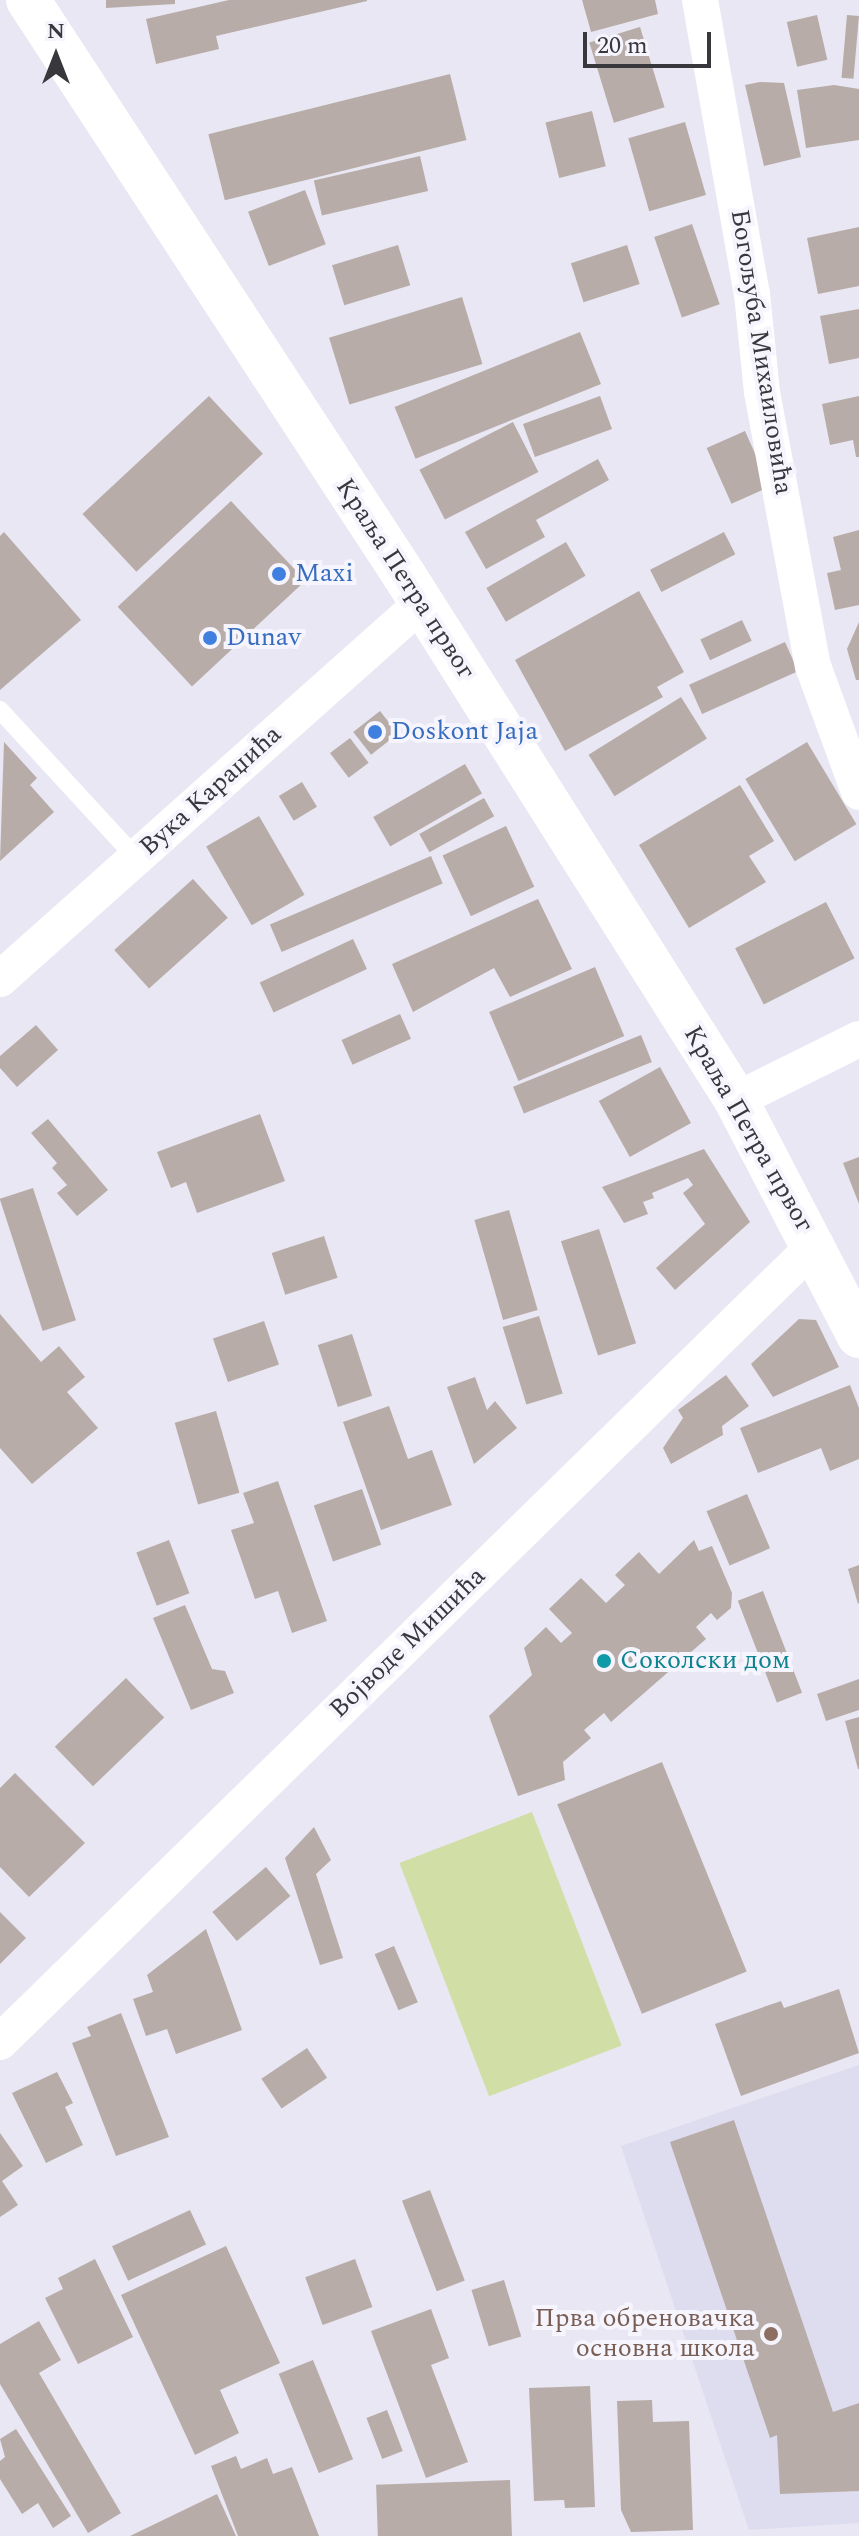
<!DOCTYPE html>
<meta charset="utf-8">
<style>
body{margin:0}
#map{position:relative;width:859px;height:2536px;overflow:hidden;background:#e8e7f3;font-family:Spectral,serif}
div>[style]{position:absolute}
.built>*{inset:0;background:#dedcef}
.green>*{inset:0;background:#d1dea6;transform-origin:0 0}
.building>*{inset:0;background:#b8aca8;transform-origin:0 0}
.lane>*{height:18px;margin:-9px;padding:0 9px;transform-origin:9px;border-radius:9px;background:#fff}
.street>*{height:36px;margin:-18px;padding:0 18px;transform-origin:18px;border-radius:18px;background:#fff}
.secondary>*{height:44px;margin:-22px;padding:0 22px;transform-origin:22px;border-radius:22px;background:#fff}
.dots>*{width:22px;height:22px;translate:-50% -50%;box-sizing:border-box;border:4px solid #f6f5fe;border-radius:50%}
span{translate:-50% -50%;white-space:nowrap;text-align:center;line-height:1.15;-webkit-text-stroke:8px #f6f5fe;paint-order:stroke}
.street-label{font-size:26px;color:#38383c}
.shop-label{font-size:26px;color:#366cbe}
.left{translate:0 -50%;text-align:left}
.culture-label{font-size:26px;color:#0d838f}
.education-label{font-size:26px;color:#785e54}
.right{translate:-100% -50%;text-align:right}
.north{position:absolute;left:16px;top:16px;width:80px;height:80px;-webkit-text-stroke:6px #f6f5fe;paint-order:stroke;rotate:0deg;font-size:22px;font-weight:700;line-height:32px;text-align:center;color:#38383c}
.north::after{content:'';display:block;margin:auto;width:28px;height:36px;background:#38383c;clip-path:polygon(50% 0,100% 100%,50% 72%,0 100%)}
.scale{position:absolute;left:583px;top:32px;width:128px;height:36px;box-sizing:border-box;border:4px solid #38383c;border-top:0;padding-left:10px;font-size:24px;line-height:28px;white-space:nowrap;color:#38383c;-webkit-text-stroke:6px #f6f5fe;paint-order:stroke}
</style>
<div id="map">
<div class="built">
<i style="clip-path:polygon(859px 2065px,859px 2523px,749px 2530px,621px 2146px)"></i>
</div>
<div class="green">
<i style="left:532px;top:1812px;width:250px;height:142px;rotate:69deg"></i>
</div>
<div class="building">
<i style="clip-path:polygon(106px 0,175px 0,175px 4px,106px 8px)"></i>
<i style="clip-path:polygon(229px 0,367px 0,367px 1px,216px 36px,219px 49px,156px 64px,146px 19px)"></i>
<i style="clip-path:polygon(582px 0,655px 0,658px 14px,591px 32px)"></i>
<i style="left:817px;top:15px;width:46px;height:31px;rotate:77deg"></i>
<i style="left:847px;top:15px;width:12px;height:63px;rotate:5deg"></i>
<i style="left:640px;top:27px;width:84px;height:53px;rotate:73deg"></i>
<i style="left:450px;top:74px;width:68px;height:249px;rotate:76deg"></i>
<i style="clip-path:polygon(760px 82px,784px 83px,801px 157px,764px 166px,745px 85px)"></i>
<i style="clip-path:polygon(834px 85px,859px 89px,859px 140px,806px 148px,797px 90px)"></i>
<i style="left:592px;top:111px;width:57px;height:48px;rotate:76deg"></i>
<i style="left:685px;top:122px;width:76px;height:59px;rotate:74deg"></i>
<i style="left:420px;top:156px;width:36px;height:109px;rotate:77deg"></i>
<i style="left:305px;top:190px;width:58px;height:61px;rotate:69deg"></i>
<i style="left:692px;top:224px;width:85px;height:40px;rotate:71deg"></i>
<i style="clip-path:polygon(859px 227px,859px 286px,818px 294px,807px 238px)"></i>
<i style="left:398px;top:245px;width:42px;height:69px;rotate:73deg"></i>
<i style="left:627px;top:245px;width:41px;height:59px;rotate:72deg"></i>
<i style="left:462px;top:297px;width:70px;height:139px;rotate:73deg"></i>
<i style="clip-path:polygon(859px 309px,859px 358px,829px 364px,820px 316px)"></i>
<i style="left:580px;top:332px;width:56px;height:200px;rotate:68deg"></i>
<i style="left:209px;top:396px;width:79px;height:173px;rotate:47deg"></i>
<i style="left:600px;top:396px;width:35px;height:82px;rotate:70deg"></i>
<i style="clip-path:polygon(859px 396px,859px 457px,856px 457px,853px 440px,830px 445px,822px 404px)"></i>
<i style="left:513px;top:422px;width:56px;height:105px;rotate:63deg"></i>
<i style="left:745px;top:431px;width:61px;height:42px;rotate:66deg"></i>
<i style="clip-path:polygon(598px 459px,609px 480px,536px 520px,545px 537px,486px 569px,465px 532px)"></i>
<i style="left:231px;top:501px;width:109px;height:155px;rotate:47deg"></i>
<i style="clip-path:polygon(859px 530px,859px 605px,835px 610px,827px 573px,841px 570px,833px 537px)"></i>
<i style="clip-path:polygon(4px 532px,81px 620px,0 690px,0 536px)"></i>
<i style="left:724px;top:532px;width:25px;height:83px;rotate:63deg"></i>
<i style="left:566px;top:542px;width:39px;height:92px;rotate:60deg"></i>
<i style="clip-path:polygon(639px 591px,684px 672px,657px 687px,663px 697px,565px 751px,515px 660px)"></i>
<i style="left:742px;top:620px;width:23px;height:46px;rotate:65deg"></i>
<i style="clip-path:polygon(859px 622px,859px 680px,856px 680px,847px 649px)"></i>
<i style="left:785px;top:642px;width:32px;height:105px;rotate:66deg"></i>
<i style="left:681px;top:697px;width:49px;height:109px;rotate:58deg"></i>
<i style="left:380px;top:711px;width:29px;height:34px;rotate:52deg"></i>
<i style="left:350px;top:738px;width:31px;height:25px;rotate:53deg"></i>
<i style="clip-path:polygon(4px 742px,37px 778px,30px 785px,54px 812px,0 861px)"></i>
<i style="left:807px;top:742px;width:96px;height:72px;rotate:59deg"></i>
<i style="left:465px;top:764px;width:34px;height:106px;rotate:60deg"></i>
<i style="left:302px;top:782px;width:29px;height:27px;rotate:59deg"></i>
<i style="clip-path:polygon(740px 785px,774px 841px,749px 856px,766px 882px,689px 928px,639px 845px)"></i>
<i style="left:484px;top:798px;width:21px;height:74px;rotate:61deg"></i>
<i style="left:259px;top:816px;width:91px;height:61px;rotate:60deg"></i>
<i style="left:506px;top:826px;width:67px;height:70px;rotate:65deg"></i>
<i style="left:431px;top:856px;width:30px;height:175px;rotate:67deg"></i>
<i style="left:193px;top:879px;width:52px;height:106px;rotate:48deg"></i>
<i style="clip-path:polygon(538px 899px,572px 969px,510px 997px,494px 968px,413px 1012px,392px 964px)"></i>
<i style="left:826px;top:902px;width:63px;height:102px;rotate:63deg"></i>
<i style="left:353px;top:939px;width:33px;height:103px;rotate:65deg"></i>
<i style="left:595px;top:967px;width:75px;height:115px;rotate:67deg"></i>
<i style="left:400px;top:1014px;width:27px;height:64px;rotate:66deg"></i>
<i style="clip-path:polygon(36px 1025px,58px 1050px,17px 1087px,0 1068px,0 1056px)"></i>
<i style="left:641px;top:1035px;width:29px;height:138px;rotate:68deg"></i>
<i style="left:660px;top:1067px;width:64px;height:70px;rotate:61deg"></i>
<i style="clip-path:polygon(260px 1114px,285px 1181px,197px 1213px,186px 1182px,171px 1188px,157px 1152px)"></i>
<i style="clip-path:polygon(48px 1119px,108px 1190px,77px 1216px,57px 1193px,67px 1185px,52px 1168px,57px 1163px,31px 1133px)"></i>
<i style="clip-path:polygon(704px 1149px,750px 1222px,675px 1290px,656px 1268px,705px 1224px,683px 1193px,693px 1185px,688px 1178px,652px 1193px,654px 1198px,643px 1202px,648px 1214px,624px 1223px,602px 1187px)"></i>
<i style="clip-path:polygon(859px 1157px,859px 1204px,843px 1163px)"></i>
<i style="left:33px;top:1188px;width:139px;height:35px;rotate:72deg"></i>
<i style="left:509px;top:1210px;width:104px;height:36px;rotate:74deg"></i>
<i style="left:599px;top:1229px;width:120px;height:40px;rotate:72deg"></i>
<i style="left:324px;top:1236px;width:44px;height:55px;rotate:72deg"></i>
<i style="clip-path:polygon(0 1314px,41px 1362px,59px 1346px,85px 1377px,67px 1392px,98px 1428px,32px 1484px,0 1448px)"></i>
<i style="left:539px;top:1316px;width:81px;height:38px;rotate:73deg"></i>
<i style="clip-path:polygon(799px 1319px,816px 1320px,839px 1367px,773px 1397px,751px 1364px)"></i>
<i style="left:264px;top:1321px;width:46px;height:54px;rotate:71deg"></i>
<i style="left:352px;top:1334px;width:65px;height:36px;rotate:72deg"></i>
<i style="clip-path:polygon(726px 1375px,749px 1406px,722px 1426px,723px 1435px,671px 1464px,663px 1448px,683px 1418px,678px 1410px)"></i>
<i style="clip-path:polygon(475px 1377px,487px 1410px,495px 1401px,517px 1428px,474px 1464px,447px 1387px)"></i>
<i style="clip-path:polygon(850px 1385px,859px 1408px,859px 1459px,830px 1471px,821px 1448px,758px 1473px,740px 1428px)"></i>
<i style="clip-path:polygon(389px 1406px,408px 1459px,432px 1450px,452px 1505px,381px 1530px,343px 1422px)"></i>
<i style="left:216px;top:1411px;width:85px;height:43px;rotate:74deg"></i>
<i style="clip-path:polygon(278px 1481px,327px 1621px,292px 1633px,278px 1591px,255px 1599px,231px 1530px,254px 1523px,243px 1493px)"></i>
<i style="left:362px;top:1489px;width:59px;height:51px;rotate:71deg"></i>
<i style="left:747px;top:1494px;width:59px;height:44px;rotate:67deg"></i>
<i style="left:169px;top:1540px;width:57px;height:35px;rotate:69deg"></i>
<i style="clip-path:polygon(694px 1540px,699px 1551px,712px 1546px,732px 1593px,731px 1608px,717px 1620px,711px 1613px,696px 1627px,706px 1639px,611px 1722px,604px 1713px,584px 1730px,591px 1738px,563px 1762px,565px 1780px,518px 1796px,489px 1716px,532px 1675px,524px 1648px,546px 1627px,561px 1643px,572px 1633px,549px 1609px,581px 1578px,606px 1603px,625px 1585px,615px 1575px,639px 1552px,659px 1574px)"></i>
<i style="clip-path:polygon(859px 1565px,859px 1603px,858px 1604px,848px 1569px)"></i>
<i style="left:763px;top:1591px;width:109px;height:27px;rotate:69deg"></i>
<i style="clip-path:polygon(185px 1605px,212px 1669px,225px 1671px,234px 1693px,191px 1710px,153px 1618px)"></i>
<i style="left:126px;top:1678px;width:55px;height:99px;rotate:46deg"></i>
<i style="clip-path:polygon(859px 1679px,859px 1710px,826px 1721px,817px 1694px)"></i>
<i style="clip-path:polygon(859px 1717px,859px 1769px,858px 1769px,845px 1721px)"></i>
<i style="left:662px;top:1762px;width:226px;height:113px;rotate:68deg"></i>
<i style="clip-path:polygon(15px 1773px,85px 1843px,29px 1897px,0 1867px,0 1788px)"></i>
<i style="clip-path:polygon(314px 1827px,331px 1860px,316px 1874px,343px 1958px,320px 1965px,285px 1858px)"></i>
<i style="left:266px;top:1867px;width:38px;height:70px;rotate:50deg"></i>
<i style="clip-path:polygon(0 1912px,26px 1938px,0 1964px)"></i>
<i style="clip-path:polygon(206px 1929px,242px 2030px,176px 2054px,167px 2029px,146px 2036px,133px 1999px,153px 1992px,147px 1975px)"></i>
<i style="left:394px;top:1946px;width:61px;height:21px;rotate:67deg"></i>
<i style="clip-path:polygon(839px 1989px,859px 2053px,741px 2096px,715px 2024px,781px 2001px,784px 2008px)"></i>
<i style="clip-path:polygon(121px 2013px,169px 2137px,116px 2156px,72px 2043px,91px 2036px,87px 2027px)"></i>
<i style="left:307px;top:2048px;width:36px;height:55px;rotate:56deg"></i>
<i style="clip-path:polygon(57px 2072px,73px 2103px,65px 2107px,83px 2145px,46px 2163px,12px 2093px)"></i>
<i style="clip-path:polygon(734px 2120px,833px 2412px,859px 2403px,859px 2491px,780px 2494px,777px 2435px,770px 2438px,670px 2142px)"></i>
<i style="clip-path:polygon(0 2133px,23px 2166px,2px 2181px,18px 2205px,0 2217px)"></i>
<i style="left:430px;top:2190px;width:97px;height:30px;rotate:69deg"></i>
<i style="left:190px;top:2210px;width:38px;height:86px;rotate:65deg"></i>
<i style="clip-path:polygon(226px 2246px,280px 2363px,220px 2390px,239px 2433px,195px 2455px,121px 2295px)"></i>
<i style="clip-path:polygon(95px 2259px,133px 2337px,78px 2364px,45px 2298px,63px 2289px,58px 2278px)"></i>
<i style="left:355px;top:2259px;width:51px;height:53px;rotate:70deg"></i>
<i style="left:504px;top:2280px;width:59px;height:34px;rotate:73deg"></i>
<i style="clip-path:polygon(431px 2309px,449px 2358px,431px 2365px,468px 2462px,426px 2478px,371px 2331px)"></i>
<i style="clip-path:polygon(39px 2321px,61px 2360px,39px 2373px,121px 2513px,88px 2533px,0 2384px,0 2344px)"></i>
<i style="left:313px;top:2360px;width:107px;height:37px;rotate:68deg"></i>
<i style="clip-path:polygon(590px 2386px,595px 2507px,565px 2508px,564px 2500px,534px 2501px,529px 2388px)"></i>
<i style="clip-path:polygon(652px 2400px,653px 2422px,689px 2421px,693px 2530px,631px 2532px,621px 2510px,617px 2401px)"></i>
<i style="left:387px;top:2410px;width:44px;height:22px;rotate:69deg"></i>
<i style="clip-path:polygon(16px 2429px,71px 2516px,53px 2528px,38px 2503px,22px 2514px,0 2479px,0 2461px,5px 2457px,0 2439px)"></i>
<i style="clip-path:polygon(236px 2456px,241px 2469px,267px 2458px,273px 2474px,292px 2467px,319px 2536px,238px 2536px,211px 2466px)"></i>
<i style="left:510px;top:2480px;width:56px;height:134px;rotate:88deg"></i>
<i style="clip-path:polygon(217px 2494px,236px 2536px,130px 2536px)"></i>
</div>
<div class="lane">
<i style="left:0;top:710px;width:201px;rotate:47.4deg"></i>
</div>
<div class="street">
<i style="left:700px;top:0;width:299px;rotate:80deg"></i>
<i style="left:752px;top:294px;width:99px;rotate:84.2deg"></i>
<i style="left:762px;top:392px;width:279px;rotate:79.5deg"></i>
<i style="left:813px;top:666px;width:134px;rotate:69.9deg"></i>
<i style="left:0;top:979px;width:565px;rotate:-41.7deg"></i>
<i style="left:736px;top:1100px;width:137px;rotate:-26.4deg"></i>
<i style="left:0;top:2042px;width:1141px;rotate:-44.36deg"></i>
</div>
<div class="secondary">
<i style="left:28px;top:0;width:687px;rotate:56.82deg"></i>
<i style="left:404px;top:575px;width:621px;rotate:57.69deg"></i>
<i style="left:736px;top:1100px;width:266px;rotate:62.5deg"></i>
</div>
<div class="dots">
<i style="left:279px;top:574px;background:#3f7fe0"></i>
<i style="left:210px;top:638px;background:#3f7fe0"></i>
<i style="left:375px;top:732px;background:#3f7fe0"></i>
<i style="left:604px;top:1661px;background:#0f9aa8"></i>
<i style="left:771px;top:2334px;background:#8d6e63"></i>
</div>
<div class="street-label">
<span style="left:761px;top:352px;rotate:81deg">Богољуба Михаиловића</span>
<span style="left:405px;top:579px;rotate:57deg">Краља Петра првог</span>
<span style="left:211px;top:791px;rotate:-42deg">Вука Караџића</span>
<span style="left:748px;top:1129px;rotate:60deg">Краља Петра првог</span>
<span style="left:408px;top:1643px;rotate:-44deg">Војводе Мишића</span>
</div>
<div class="shop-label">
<span class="left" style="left:295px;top:574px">Maxi</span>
<span class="left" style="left:226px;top:638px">Dunav</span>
<span class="left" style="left:391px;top:732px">Doskont Jaja</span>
</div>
<div class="culture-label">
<span class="left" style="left:620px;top:1661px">Соколски дом</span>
</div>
<div class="education-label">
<span class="right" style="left:755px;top:2334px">Прва обреновачка<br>основна школа</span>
</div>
<div class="north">N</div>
<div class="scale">20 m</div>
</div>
